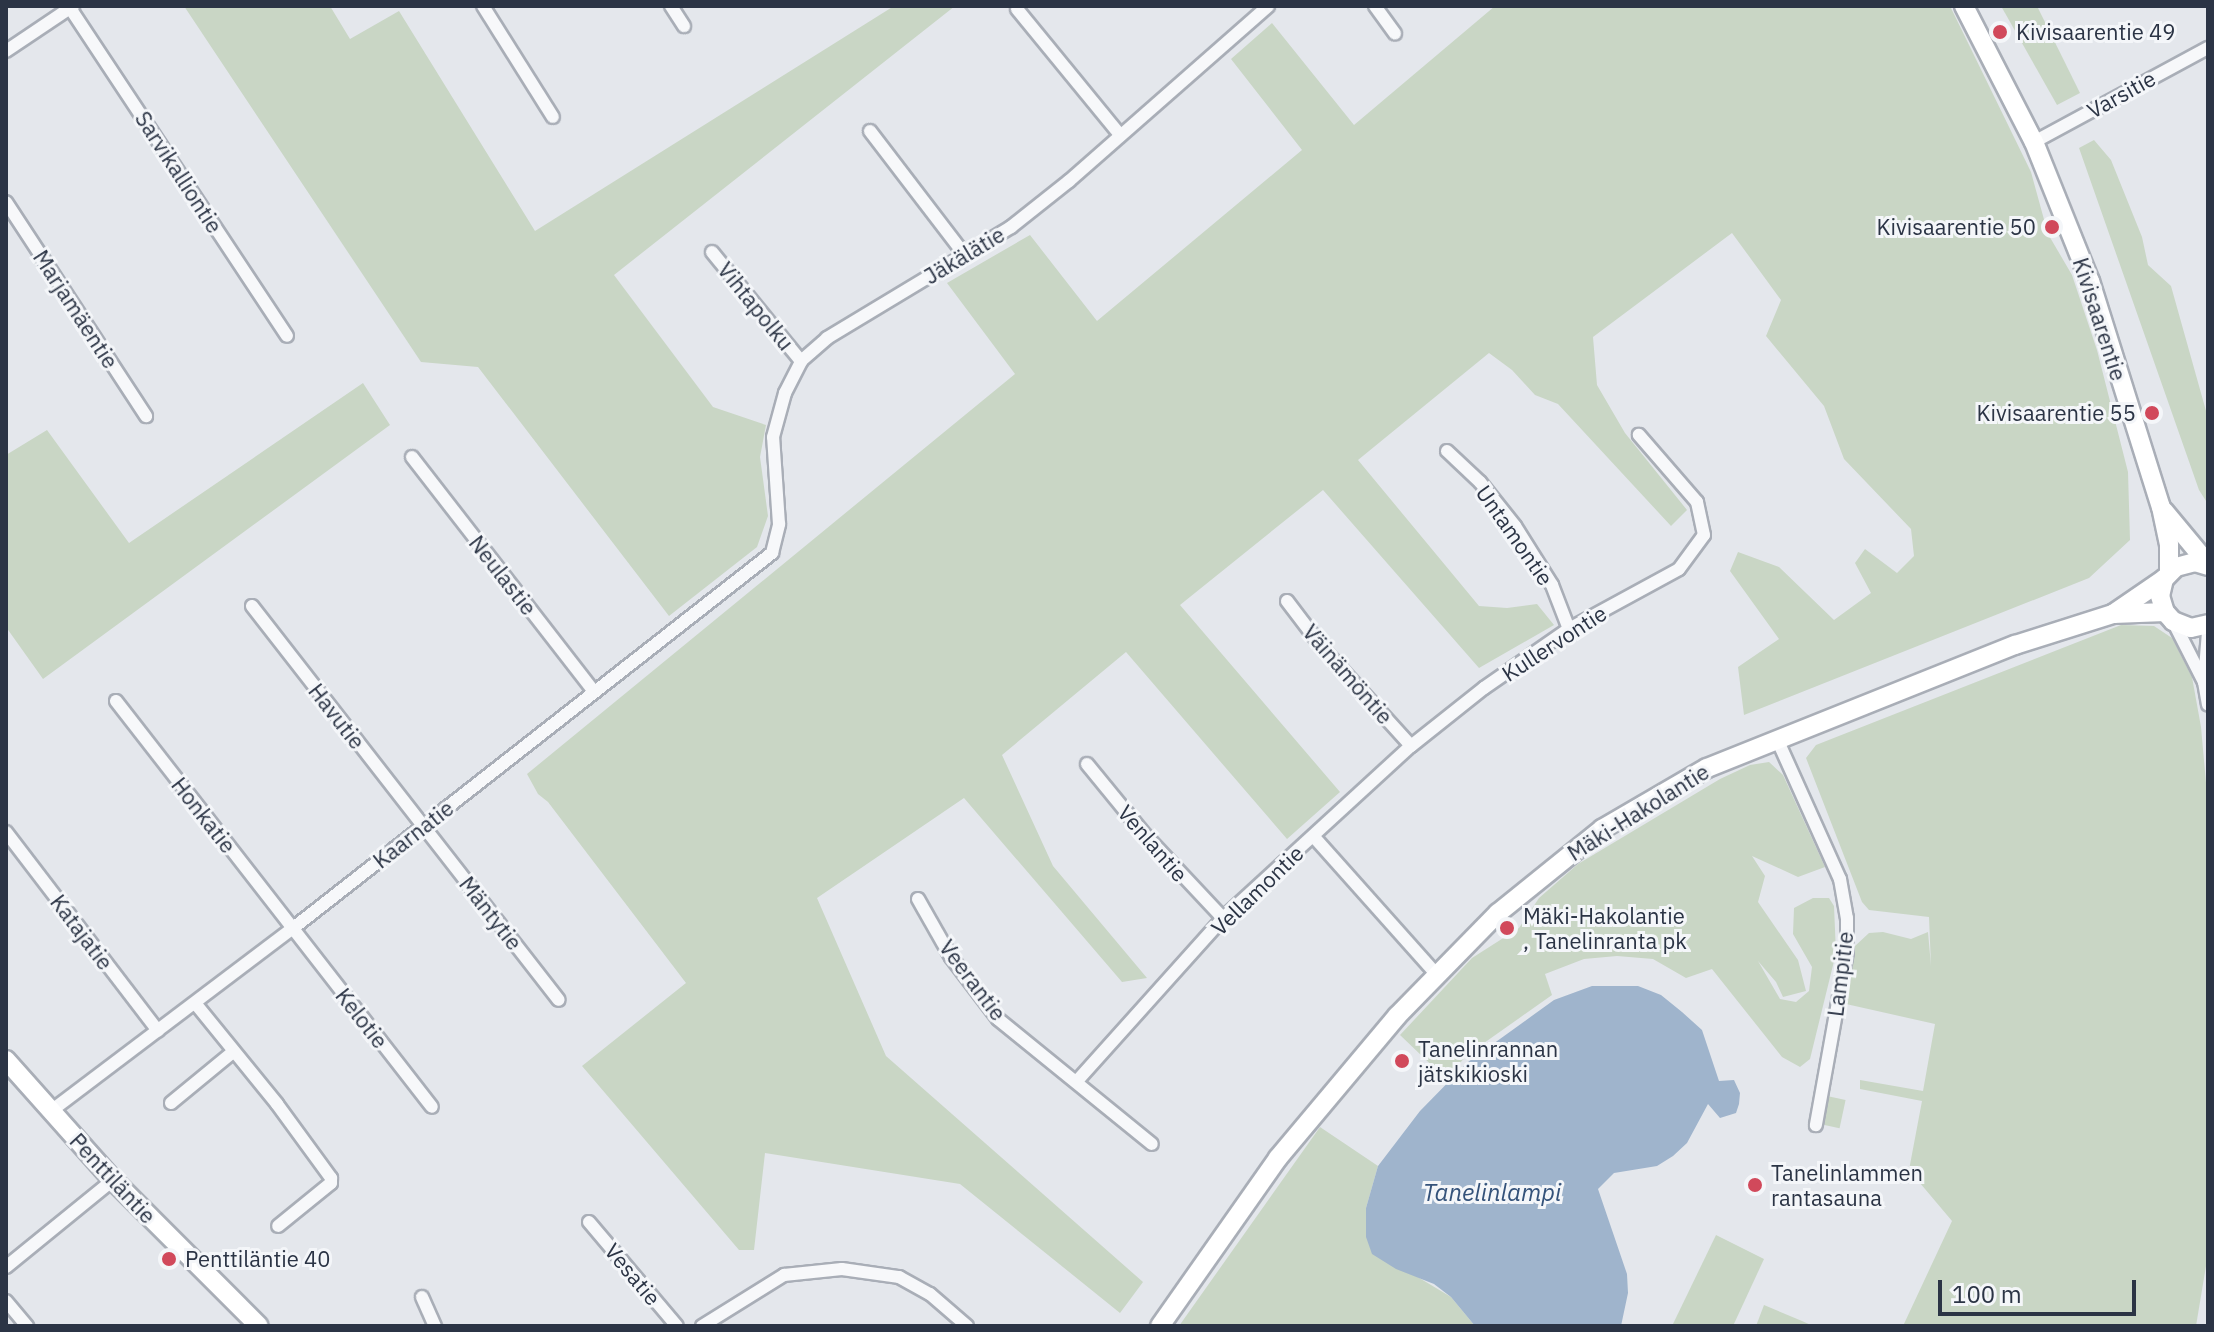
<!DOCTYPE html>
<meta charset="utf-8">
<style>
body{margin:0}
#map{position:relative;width:2214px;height:1332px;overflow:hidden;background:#e4e7ec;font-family:"IBM Plex Sans",sans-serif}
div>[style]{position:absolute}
.green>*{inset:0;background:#c9d6c5;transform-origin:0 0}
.water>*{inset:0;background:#9fb4cc}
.roads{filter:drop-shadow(2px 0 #a9aeb7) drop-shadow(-2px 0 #a9aeb7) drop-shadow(0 2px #a9aeb7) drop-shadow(0 -2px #a9aeb7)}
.street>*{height:12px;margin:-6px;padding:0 6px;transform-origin:6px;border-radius:6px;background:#f7f8fa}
.secondary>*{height:18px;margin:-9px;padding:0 9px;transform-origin:9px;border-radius:9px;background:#fff}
.dots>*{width:22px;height:22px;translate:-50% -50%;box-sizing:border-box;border:4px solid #f4f6f9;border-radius:50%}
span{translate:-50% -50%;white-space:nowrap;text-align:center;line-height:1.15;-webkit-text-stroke:6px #f4f6f9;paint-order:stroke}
.poi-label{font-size:22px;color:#2b3445}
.left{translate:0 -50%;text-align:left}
.right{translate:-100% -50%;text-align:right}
.street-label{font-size:22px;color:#2b3445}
.water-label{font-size:24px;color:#34527a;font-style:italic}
.frame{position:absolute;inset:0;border:8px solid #2b3445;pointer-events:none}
.scale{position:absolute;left:1938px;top:1280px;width:198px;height:36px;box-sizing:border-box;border:4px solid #2b3445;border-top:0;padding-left:10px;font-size:24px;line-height:28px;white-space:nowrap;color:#2b3445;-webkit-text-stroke:6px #f4f6f9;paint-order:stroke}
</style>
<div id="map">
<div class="green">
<i style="clip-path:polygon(184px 6px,330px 6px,350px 39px,399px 11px,535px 231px,894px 6px,955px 6px,614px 275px,713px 407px,766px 425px,760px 457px,768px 516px,757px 547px,669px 616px,478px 367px,421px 362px)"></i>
<i style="clip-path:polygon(1495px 6px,1950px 6px,2031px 172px,2048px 234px,2072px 275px,2097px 350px,2128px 472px,2130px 540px,2089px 578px,1744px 715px,1738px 667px,1779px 639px,1730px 571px,1738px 552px,1779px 567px,1834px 620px,1871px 593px,1855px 563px,1865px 549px,1897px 573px,1914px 556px,1911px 529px,1844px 459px,1824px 406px,1766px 336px,1781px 300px,1732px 233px,1593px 337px,1597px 385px,1625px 433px,1687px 510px,1671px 526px,1558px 404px,1535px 395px,1512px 370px,1489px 353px,1358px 460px,1479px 606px,1507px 608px,1537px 604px,1554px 625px,1479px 668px,1323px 490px,1180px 605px,1340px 792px,1287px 839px,1126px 652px,1002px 755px,1053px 866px,1147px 978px,1122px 982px,964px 798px,817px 898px,886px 1056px,1143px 1282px,1120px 1313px,960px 1184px,765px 1153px,754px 1250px,739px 1250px,582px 1066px,686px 983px,548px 802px,538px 794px,527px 774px,1015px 374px,947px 283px,1030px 235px,1097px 321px,1302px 150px,1231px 59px,1272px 23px,1354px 125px)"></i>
<i style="clip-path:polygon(2001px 6px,2037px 6px,2080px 93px,2057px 105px)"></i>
<i style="clip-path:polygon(2094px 140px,2111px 160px,2142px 237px,2148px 265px,2171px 286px,2208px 418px,2208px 504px,2199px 490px,2079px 148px)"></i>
<i style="clip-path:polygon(363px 383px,390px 425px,43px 679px,6px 627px,6px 455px,47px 430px,129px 543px)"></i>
<i style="clip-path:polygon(2121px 625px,2154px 626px,2172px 638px,2192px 677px,2201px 727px,2208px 805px,2208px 1254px,2196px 1326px,1903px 1326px,1952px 1221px,1909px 1170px,1922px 1101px,1860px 1089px,1860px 1080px,1923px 1091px,1935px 1024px,1846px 1004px,1855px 946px,1869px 933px,1883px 932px,1911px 939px,1928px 932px,1931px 966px,1929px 917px,1869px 910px,1862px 902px,1806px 758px,1816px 745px)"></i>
<i style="clip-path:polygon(1769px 762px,1783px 775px,1825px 867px,1798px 877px,1752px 856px,1765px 876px,1758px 902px,1798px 960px,1806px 991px,1783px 997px,1776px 982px,1758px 961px,1780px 999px,1796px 1002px,1809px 991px,1812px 967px,1793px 934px,1794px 908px,1813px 898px,1829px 898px,1834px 906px,1836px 953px,1810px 1059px,1800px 1067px,1782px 1057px,1712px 969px,1686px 978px,1653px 959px,1617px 956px,1584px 959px,1545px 974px,1552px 995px,1467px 1055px,1446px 1079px,1400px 1035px,1472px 958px,1519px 928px,1539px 898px,1578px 864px,1720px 779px,1750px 765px)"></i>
<i style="left:1827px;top:1096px;width:19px;height:29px;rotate:12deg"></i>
<i style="clip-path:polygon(1320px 1127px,1378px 1166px,1366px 1208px,1416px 1276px,1451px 1297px,1475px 1326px,1179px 1326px)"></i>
<i style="clip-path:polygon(1716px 1235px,1764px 1259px,1733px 1326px,1672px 1326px)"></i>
<i style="clip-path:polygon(1764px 1305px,1802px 1321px,1813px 1326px,1756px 1326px)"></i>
</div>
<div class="water">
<i style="clip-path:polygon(1592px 986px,1638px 986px,1661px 995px,1682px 1012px,1702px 1030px,1719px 1081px,1734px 1080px,1740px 1093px,1739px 1104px,1736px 1113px,1720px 1118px,1708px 1104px,1687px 1143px,1673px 1156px,1657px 1166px,1614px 1173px,1598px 1189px,1627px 1274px,1628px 1293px,1621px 1326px,1475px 1326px,1451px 1297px,1434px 1284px,1396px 1269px,1372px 1254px,1366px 1237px,1366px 1208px,1378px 1166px,1420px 1111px,1468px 1062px,1554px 1000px)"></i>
</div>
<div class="roads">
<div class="street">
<i style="left:483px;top:6px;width:131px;rotate:57.8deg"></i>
<i style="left:671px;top:6px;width:24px;rotate:57deg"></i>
<i style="left:1375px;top:6px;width:34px;rotate:54deg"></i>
<i style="left:70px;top:8px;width:393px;rotate:56.5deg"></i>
<i style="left:1017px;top:9px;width:163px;rotate:50.7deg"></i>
<i style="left:6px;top:51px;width:81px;rotate:-33.9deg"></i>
<i style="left:870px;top:131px;width:155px;rotate:52.6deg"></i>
<i style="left:2034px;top:142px;width:198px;rotate:-28.4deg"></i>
<i style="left:6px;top:202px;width:256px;rotate:56.8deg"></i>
<i style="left:712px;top:252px;width:141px;rotate:50.8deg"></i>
<i style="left:1447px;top:451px;width:45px;rotate:43.2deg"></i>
<i style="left:1480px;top:482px;width:56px;rotate:51.5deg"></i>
<i style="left:1515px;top:526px;width:70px;rotate:57.9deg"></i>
<i style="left:1552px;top:585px;width:47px;rotate:68.9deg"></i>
<i style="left:412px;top:457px;width:297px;rotate:52.2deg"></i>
<i style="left:1287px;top:601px;width:63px;rotate:52.8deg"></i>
<i style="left:1325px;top:651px;width:128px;rotate:47.8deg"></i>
<i style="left:252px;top:606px;width:499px;rotate:52.1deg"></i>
<i style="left:2173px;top:621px;width:68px;rotate:63.1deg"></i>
<i style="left:2208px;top:632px;width:50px;rotate:94.6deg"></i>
<i style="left:2204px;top:682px;width:23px;rotate:80deg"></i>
<i style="left:116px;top:701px;width:514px;rotate:52.11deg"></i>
<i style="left:1777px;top:739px;width:154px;rotate:65.8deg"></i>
<i style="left:1840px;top:879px;width:40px;rotate:80deg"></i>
<i style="left:1847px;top:918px;width:34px;rotate:90deg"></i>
<i style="left:1847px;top:952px;width:176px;rotate:100.2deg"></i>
<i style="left:1087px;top:764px;width:93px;rotate:50.7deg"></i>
<i style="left:1146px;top:836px;width:112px;rotate:46.8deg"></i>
<i style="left:6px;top:832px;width:250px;rotate:52.6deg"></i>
<i style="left:1314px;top:837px;width:183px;rotate:48.3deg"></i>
<i style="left:918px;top:899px;width:67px;rotate:60.4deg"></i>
<i style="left:951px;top:957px;width:78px;rotate:52.8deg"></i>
<i style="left:998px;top:1019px;width:198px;rotate:39.1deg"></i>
<i style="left:195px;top:1003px;width:130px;rotate:50.9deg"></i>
<i style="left:277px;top:1104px;width:92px;rotate:53.9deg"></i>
<i style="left:331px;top:1178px;width:5px;rotate:90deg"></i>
<i style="left:331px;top:1183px;width:68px;rotate:140.9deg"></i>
<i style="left:1077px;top:1081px;width:219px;rotate:-48.1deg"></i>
<i style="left:1223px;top:918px;width:255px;rotate:-42.5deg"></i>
<i style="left:1411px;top:746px;width:93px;rotate:-38.5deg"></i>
<i style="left:1484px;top:688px;width:103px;rotate:-34.8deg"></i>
<i style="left:1569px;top:629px;width:125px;rotate:-28.6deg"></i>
<i style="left:1679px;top:569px;width:42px;rotate:-53.7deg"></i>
<i style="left:1704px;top:535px;width:34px;rotate:-102deg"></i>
<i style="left:1697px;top:502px;width:89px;rotate:-130.9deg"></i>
<i style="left:171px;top:1103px;width:80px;rotate:-39.4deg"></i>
<i style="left:51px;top:1111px;width:302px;rotate:-37.1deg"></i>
<i style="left:292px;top:929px;width:610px;rotate:-38.07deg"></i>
<i style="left:772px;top:553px;width:30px;rotate:-76deg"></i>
<i style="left:779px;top:524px;width:87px;rotate:-93.9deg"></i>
<i style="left:773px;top:437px;width:46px;rotate:-74.7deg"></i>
<i style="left:785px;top:393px;width:36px;rotate:-63deg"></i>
<i style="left:801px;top:361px;width:35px;rotate:-41deg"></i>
<i style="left:827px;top:338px;width:215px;rotate:-31.1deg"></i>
<i style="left:1011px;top:227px;width:74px;rotate:-38.4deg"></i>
<i style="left:1069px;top:181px;width:265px;rotate:-41.3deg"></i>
<i style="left:589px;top:1222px;width:136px;rotate:49.8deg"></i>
<i style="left:6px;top:1267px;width:138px;rotate:-39.1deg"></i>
<i style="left:422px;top:1297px;width:32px;rotate:66deg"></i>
<i style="left:6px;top:1301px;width:33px;rotate:50deg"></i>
<i style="left:702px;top:1326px;width:97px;rotate:-31.9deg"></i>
<i style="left:784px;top:1275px;width:58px;rotate:-5.9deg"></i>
<i style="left:842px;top:1269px;width:58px;rotate:8deg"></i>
<i style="left:899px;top:1277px;width:35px;rotate:29deg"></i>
<i style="left:930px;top:1294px;width:49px;rotate:40.9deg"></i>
</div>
<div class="secondary">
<i style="left:1964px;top:6px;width:153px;rotate:62.8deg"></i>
<i style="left:2034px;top:142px;width:150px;rotate:68.1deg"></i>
<i style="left:2090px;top:281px;width:237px;rotate:72.6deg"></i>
<i style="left:2161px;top:507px;width:38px;rotate:78deg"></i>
<i style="left:2169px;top:544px;width:29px;rotate:90deg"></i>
<i style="left:2164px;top:511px;width:69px;rotate:50.3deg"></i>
<i style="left:2208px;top:566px;width:14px;rotate:-163deg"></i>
<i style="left:2195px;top:562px;width:20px;rotate:165deg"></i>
<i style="left:2176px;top:567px;width:17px;rotate:135deg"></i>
<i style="left:2164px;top:579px;width:17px;rotate:103deg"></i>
<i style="left:2160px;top:596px;width:17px;rotate:73deg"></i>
<i style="left:2165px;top:612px;width:12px;rotate:48deg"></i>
<i style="left:2173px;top:621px;width:19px;rotate:21deg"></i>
<i style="left:2191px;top:628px;width:17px;rotate:-13deg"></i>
<i style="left:2113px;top:614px;width:62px;rotate:-34.5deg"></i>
<i style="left:6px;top:1060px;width:161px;rotate:48.3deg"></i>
<i style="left:113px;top:1180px;width:206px;rotate:45deg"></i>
<i style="left:1160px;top:1326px;width:205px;rotate:-54.9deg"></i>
<i style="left:1278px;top:1158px;width:185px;rotate:-50deg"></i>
<i style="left:1397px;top:1016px;width:144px;rotate:-45.6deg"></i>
<i style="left:1498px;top:913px;width:134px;rotate:-38.9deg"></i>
<i style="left:1602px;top:829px;width:121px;rotate:-30.2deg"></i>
<i style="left:1707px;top:768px;width:332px;rotate:-21.8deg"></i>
<i style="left:2015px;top:645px;width:103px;rotate:-17.6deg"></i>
<i style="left:2113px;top:614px;width:52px;rotate:-2.2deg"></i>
</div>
</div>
<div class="dots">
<i style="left:2000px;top:32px;background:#d1495b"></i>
<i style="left:2052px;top:227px;background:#d1495b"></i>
<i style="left:2152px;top:413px;background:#d1495b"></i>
<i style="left:1507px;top:928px;background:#d1495b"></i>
<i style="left:1402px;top:1061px;background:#d1495b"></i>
<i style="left:1755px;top:1185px;background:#d1495b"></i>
<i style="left:169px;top:1259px;background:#d1495b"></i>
</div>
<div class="poi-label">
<span class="left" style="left:2016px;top:32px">Kivisaarentie 49</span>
<span class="right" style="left:2036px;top:227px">Kivisaarentie 50</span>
<span class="right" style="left:2136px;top:413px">Kivisaarentie 55</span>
<span class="left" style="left:1523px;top:928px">Mäki-Hakolantie<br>, Tanelinranta pk</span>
<span class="left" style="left:1418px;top:1061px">Tanelinrannan<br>jätskikioski</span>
<span class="left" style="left:1771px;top:1185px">Tanelinlammen<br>rantasauna</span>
<span class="left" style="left:185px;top:1259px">Penttiläntie 40</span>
</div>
<div class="street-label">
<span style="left:2121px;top:94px;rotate:-29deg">Varsitie</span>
<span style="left:179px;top:172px;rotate:57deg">Sarvikalliontie</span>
<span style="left:964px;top:255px;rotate:-31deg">Jäkälätie</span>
<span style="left:756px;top:306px;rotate:51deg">Vihtapolku</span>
<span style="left:76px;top:309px;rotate:57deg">Marjamäentie</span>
<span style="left:2100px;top:319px;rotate:72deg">Kivisaarentie</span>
<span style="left:1515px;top:535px;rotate:55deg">Untamontie</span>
<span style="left:503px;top:575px;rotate:52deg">Neulastie</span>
<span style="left:1554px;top:643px;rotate:-33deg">Kullervontie</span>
<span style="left:1348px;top:674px;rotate:49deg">Väinämöntie</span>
<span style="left:337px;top:716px;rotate:52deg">Havutie</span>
<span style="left:1638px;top:812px;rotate:-32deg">Mäki-Hakolantie</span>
<span style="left:204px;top:815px;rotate:52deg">Honkatie</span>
<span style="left:413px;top:834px;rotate:-38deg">Kaarnatie</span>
<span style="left:1153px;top:843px;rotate:49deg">Venlantie</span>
<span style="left:1257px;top:890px;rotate:-44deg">Vellamontie</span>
<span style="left:491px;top:913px;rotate:52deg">Mäntytie</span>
<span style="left:82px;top:932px;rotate:53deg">Katajatie</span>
<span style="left:1840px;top:974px;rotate:-83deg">Lampitie</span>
<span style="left:973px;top:980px;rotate:53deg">Veerantie</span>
<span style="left:362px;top:1018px;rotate:52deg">Kelotie</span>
<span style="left:113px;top:1178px;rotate:47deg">Penttiläntie</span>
<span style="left:633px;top:1274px;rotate:50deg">Vesatie</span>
</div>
<div class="water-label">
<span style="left:1492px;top:1193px">Tanelinlampi</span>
</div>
<div class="frame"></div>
<div class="scale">100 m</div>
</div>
